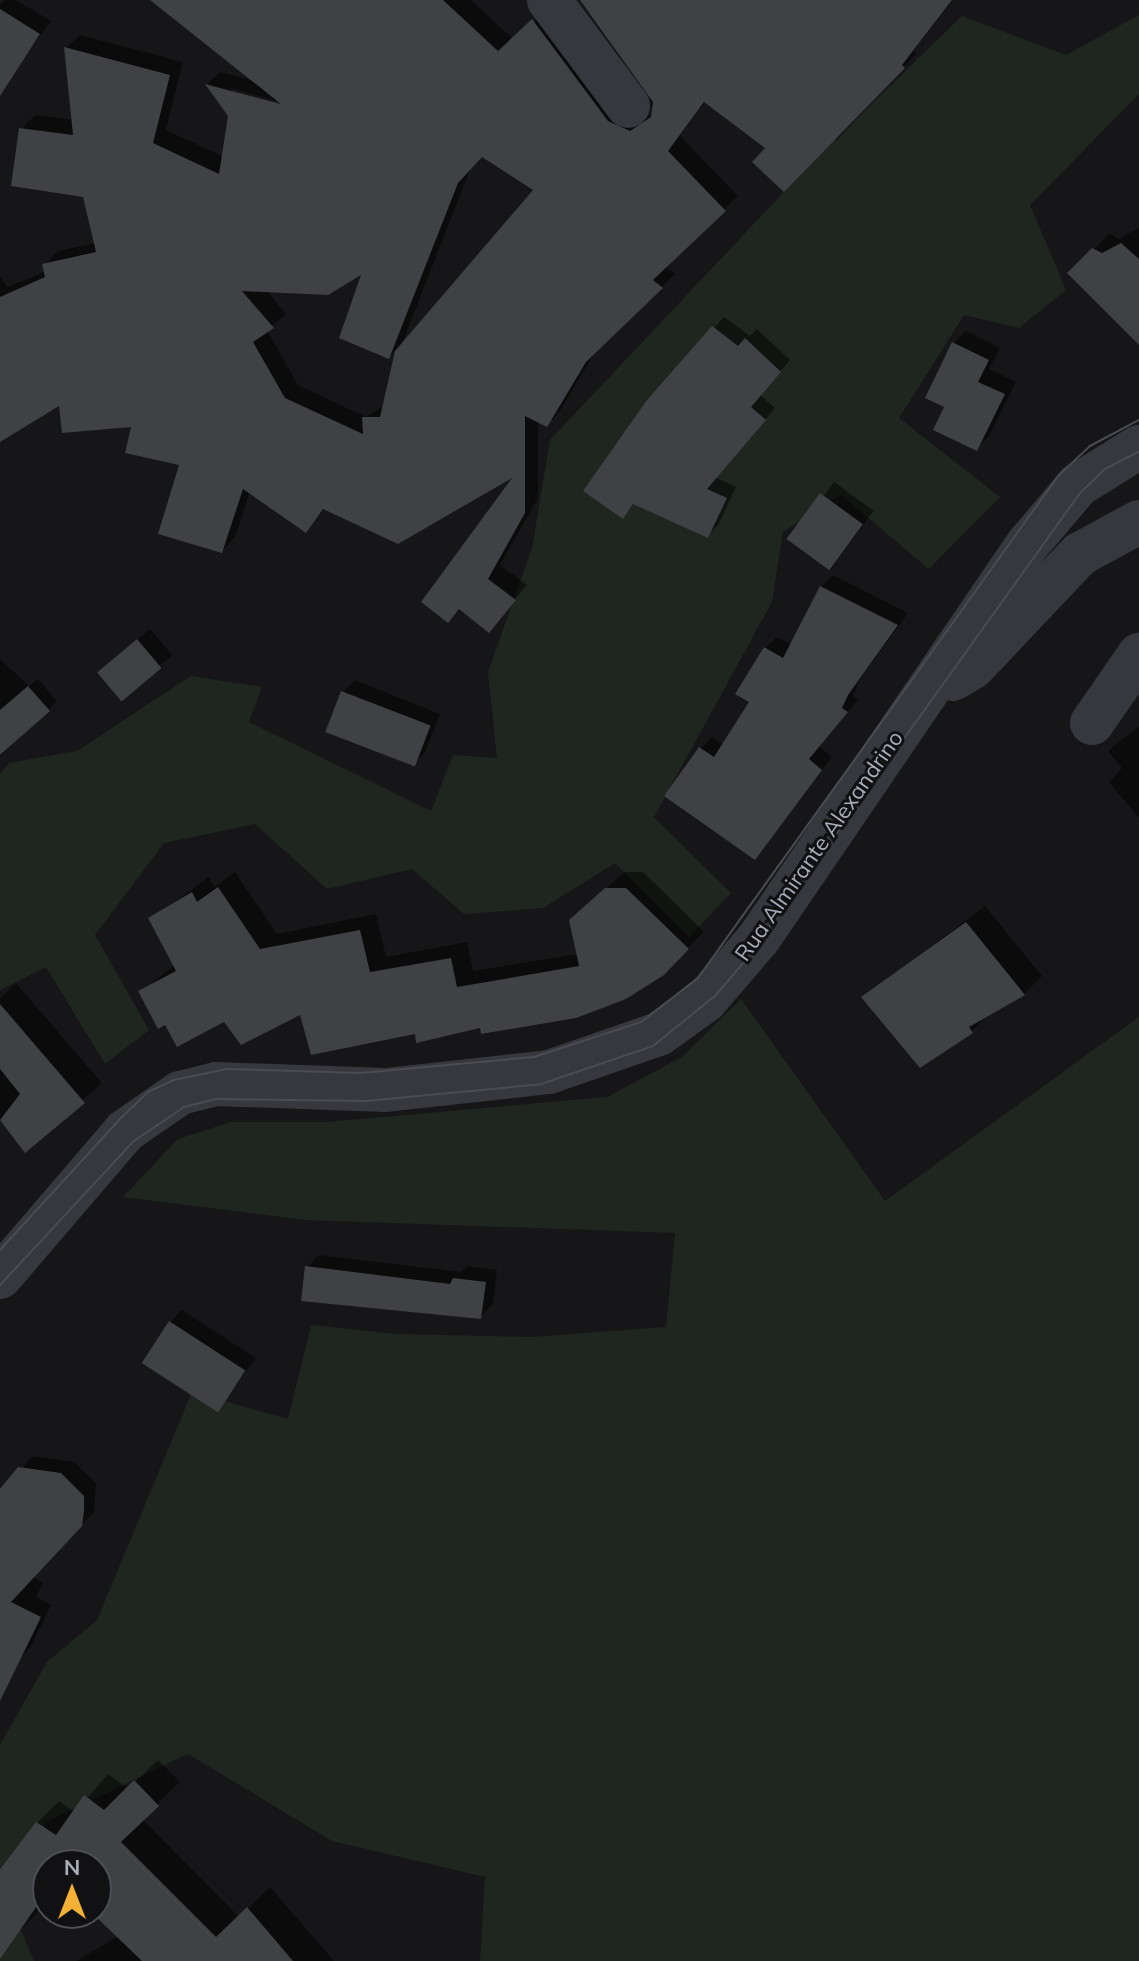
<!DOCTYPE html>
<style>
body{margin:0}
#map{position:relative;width:1139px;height:1961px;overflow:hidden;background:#161618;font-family:Mulish,sans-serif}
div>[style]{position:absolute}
.green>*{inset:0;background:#1e261f}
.shadow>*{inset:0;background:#0007;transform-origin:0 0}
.building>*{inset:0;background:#404145;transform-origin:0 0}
.minor>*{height:44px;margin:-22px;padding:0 22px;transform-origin:22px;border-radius:22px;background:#37383d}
.tram>*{height:2px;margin:-1px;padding:0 1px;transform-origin:1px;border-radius:1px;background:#4a4c52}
span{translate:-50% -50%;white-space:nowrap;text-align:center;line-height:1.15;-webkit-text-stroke:6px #111113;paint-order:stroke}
.street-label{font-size:22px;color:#a8adb8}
.north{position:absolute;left:32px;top:1849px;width:80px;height:80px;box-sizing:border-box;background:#111113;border:2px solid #4d4f55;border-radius:50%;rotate:0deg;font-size:22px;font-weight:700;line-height:32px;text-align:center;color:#a8adb8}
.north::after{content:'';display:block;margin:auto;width:28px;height:36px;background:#f2b134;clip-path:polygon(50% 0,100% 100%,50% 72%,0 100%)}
</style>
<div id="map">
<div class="green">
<i style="clip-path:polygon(1139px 15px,1139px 94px,1030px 205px,1066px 290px,1019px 328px,964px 315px,899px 418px,1000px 497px,929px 569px,841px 495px,783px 532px,772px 602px,654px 817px,731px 893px,689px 937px,615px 863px,543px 908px,464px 914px,412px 869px,327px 889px,255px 824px,164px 843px,95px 935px,149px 1030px,105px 1064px,46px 967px,0 990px,0 774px,9px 763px,77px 751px,191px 676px,262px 687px,249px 722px,431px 811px,453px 755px,497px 758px,488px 672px,532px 548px,550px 440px,814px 160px,962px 16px,1066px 55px)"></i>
<i style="clip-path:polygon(741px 999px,885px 1201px,1139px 1017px,1139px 1961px,480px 1961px,485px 1877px,332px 1841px,188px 1754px,46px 1822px,13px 1910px,34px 1961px,0 1961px,0 1745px,47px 1662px,97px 1620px,192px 1392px,288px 1419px,311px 1325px,397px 1334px,531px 1337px,666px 1327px,675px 1233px,306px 1220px,123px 1197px,178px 1139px,231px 1122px,326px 1122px,607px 1097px,682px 1057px)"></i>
</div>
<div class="shadow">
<i style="clip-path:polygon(5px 0,16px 0,51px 21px,13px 72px,0 64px,0 5px)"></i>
<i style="clip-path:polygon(evenodd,153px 0,471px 0,513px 39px,548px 10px,632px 116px,647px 118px,652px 114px,650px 91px,585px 0,953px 0,914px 50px,917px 53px,837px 140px,768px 148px,706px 101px,680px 136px,738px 196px,665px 266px,675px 274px,598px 347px,560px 411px,547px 425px,538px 420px,538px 498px,500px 565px,527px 585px,489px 631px,461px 608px,448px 620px,519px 471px,325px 508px,306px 530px,250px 491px,235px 537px,222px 551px,182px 463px,134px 424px,61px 403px,0 440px,0 277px,8px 287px,46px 271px,45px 265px,58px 251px,96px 243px,85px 195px,21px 129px,35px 115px,74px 120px,66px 48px,80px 35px,183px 62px,166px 130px,224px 157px,230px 115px,207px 84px,220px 72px,255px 81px,153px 0,230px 88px,291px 105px,290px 109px,235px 94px,230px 88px,153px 0,483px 155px,536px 190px,402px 344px,471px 167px,483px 155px,153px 0,365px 270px,389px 357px,397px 348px,385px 405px,366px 417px,298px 385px,267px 330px,286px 314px,266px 290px,365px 270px)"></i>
<i style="clip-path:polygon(1138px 228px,1139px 230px,1139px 342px,1070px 273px,1110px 233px,1119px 239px)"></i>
<i style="clip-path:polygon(724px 317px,750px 336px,757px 329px,790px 360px,760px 395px,775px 408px,716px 478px,736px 487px,718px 525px,708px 535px,635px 503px,623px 516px,648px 402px)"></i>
<i style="clip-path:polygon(966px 331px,1000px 348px,989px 369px,1016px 382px,989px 436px,977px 448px,947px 407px,954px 343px)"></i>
<i style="left:834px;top:482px;width:49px;height:73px;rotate:36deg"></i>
<i style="clip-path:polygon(833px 575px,908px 613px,859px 681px,853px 696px,858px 700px,819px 746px,832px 757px,754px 857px,701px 748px,712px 737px,724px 745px,751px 702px,765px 648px,777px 637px,792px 645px,821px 587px)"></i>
<i style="clip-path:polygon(150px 629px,172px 655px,122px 698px,112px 660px)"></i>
<i style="clip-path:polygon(0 659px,29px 686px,38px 679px,57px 701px,0 757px)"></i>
<i style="clip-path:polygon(355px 680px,440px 714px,425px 752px,413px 765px,343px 692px)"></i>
<i style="clip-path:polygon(1139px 726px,1139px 816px,1138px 817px,1109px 782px,1122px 768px,1108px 751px)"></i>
<i style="clip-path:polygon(235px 872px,277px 934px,376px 914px,386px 957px,467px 942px,473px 971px,578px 954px,571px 920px,624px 872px,643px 872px,704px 932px,662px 973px,417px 1032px,302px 1012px,166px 1022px,140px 992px,175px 965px,151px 919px,209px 877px,214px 887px)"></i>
<i style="clip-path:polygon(985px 906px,1042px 976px,1024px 994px,989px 1013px,971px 1032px,864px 997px)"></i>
<i style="clip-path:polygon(16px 983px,102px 1083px,26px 1150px,0 1119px,0 998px)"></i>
<i style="clip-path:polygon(319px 1255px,461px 1272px,467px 1266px,497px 1270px,493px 1304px,481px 1316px,307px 1267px)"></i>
<i style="clip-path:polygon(182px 1310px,256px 1358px,217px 1410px,170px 1322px)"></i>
<i style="clip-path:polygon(32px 1456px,74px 1462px,96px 1483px,94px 1512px,32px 1577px,43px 1582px,36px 1597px,51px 1605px,30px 1648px,18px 1660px,0 1659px,0 1498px)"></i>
<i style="clip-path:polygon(158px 1760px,180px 1782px,142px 1819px,239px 1917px,270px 1887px,334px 1961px,76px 1961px,119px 1936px,95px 1913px,96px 1865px,48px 1865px,48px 1897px,35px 1915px,13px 1937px,0 1928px,0 1868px,37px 1823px,59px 1801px,75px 1812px,108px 1774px,128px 1789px)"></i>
</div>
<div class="building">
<i style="clip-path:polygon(evenodd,150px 0,443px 0,498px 51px,532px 19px,608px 121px,630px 131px,651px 117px,653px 102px,580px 0,952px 0,902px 65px,905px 68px,784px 192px,752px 162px,765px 148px,704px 102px,668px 151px,726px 211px,653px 280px,663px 288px,586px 362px,547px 427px,525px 416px,525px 513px,488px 579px,516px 600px,489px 633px,459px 609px,448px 623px,421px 602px,512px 478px,398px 544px,323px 509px,306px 533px,243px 489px,222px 553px,158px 534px,179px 465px,125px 453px,131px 427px,62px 433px,59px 406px,0 442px,0 297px,45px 277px,42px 264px,96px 252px,83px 197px,11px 186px,19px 128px,73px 135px,64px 47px,170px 75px,153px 143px,219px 174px,228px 116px,205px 84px,281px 104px,150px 0,482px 157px,533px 190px,395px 351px,380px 417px,362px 417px,363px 434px,285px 398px,253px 342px,274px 328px,242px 291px,328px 295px,361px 275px,339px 338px,389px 359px,458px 183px,482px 157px)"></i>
<i style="clip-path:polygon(0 9px,40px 34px,0 96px)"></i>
<i style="clip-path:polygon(1121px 243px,1139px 259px,1139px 345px,1067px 273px,1092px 248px,1102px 253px)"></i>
<i style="clip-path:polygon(712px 326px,738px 346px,745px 338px,781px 372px,751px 407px,766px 420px,707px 489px,727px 498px,708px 538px,633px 504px,623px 519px,583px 491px,647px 400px)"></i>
<i style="clip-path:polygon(952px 342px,989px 360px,978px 382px,1005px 394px,977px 451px,933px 430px,944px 407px,925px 398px)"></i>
<i style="left:820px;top:493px;width:53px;height:57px;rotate:36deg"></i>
<i style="clip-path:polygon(820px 586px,898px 625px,848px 695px,842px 708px,848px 712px,809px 759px,822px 770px,755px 860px,664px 796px,699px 747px,714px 757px,749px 702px,735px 694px,764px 647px,783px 658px)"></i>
<i style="left:137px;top:639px;width:38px;height:52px;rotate:50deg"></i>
<i style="clip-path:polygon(28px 686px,50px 711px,0 755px,0 710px)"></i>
<i style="left:341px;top:691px;width:96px;height:44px;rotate:21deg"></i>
<i style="clip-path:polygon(218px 887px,260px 949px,360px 930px,370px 972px,451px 958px,457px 987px,579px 966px,569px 920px,605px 888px,626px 888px,689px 949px,664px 975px,626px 999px,576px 1018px,481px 1034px,480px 1028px,416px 1043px,415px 1034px,311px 1055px,300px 1015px,241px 1045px,224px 1022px,177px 1047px,165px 1025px,158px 1029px,138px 991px,176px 971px,148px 918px,192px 892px,197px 902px)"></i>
<i style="clip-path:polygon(966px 922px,1025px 995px,969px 1027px,973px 1033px,920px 1068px,861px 997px)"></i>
<i style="clip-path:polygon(0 1004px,85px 1103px,25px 1153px,0 1120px,20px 1094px,0 1069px)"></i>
<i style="clip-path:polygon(305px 1266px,450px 1284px,453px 1278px,486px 1282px,481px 1319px,301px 1301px)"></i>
<i style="left:169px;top:1321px;width:91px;height:50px;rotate:33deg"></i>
<i style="clip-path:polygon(18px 1467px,61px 1473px,84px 1496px,84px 1511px,82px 1526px,11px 1602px,41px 1617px,0 1701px,0 1489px)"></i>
<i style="clip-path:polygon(134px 1780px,159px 1806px,121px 1842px,216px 1937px,247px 1907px,293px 1961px,142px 1961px,92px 1913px,96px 1913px,96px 1865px,48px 1865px,48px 1890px,0 1959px,0 1869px,36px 1822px,56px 1835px,84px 1795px,104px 1810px)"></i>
</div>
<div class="minor">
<i style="left:549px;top:0;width:132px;rotate:53.3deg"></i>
<i style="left:953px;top:679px;width:23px;rotate:-31deg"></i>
<i style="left:973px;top:667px;width:156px;rotate:-46.6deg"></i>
<i style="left:1080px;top:554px;width:67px;rotate:-28.5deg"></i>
<i style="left:1092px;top:723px;width:83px;rotate:-55.3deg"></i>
<i style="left:0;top:1277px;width:192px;rotate:-49.4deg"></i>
<i style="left:125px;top:1131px;width:67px;rotate:-34.6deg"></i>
<i style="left:180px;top:1093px;width:37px;rotate:-14deg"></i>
<i style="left:216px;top:1084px;width:170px;rotate:2deg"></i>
<i style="left:386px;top:1090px;width:164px;rotate:-6.3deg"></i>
<i style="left:549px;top:1072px;width:116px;rotate:-19.1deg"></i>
<i style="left:659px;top:1034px;width:57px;rotate:-35.7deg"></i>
<i style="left:705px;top:1001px;width:83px;rotate:-49.4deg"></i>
<i style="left:759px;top:938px;width:477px;rotate:-55.7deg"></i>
<i style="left:1028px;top:544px;width:77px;rotate:-49.7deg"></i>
<i style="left:1078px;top:485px;width:72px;rotate:-31.9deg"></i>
</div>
<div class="tram">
<i style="left:0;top:1250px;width:176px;rotate:-47.5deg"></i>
<i style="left:119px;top:1120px;width:40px;rotate:-44deg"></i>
<i style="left:148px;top:1092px;width:29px;rotate:-25deg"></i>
<i style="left:174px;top:1080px;width:54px;rotate:-11.7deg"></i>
<i style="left:227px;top:1069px;width:134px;rotate:1.7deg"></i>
<i style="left:361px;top:1073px;width:174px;rotate:-5.3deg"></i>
<i style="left:534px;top:1057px;width:113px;rotate:-18.1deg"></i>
<i style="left:641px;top:1022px;width:72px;rotate:-37.7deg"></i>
<i style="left:698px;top:978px;width:618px;rotate:-54.35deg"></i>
<i style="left:1058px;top:476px;width:44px;rotate:-43.2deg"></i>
<i style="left:1090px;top:446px;width:55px;rotate:-28deg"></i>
<i style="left:0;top:1285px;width:197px;rotate:-47.1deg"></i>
<i style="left:134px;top:1141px;width:60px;rotate:-34.2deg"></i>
<i style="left:184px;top:1107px;width:34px;rotate:-14deg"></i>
<i style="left:217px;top:1099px;width:149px;rotate:0.8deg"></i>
<i style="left:366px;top:1101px;width:176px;rotate:-5.5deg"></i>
<i style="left:541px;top:1084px;width:118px;rotate:-18.7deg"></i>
<i style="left:653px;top:1046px;width:81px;rotate:-39deg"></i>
<i style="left:716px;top:995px;width:43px;rotate:-49.7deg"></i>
<i style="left:744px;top:962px;width:577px;rotate:-54.38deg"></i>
<i style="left:1080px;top:493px;width:35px;rotate:-44deg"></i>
<i style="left:1105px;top:469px;width:38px;rotate:-27deg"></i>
</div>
<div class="street-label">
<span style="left:819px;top:846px;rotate:-55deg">Rua Almirante Alexandrino</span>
</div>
<div class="north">N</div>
</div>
